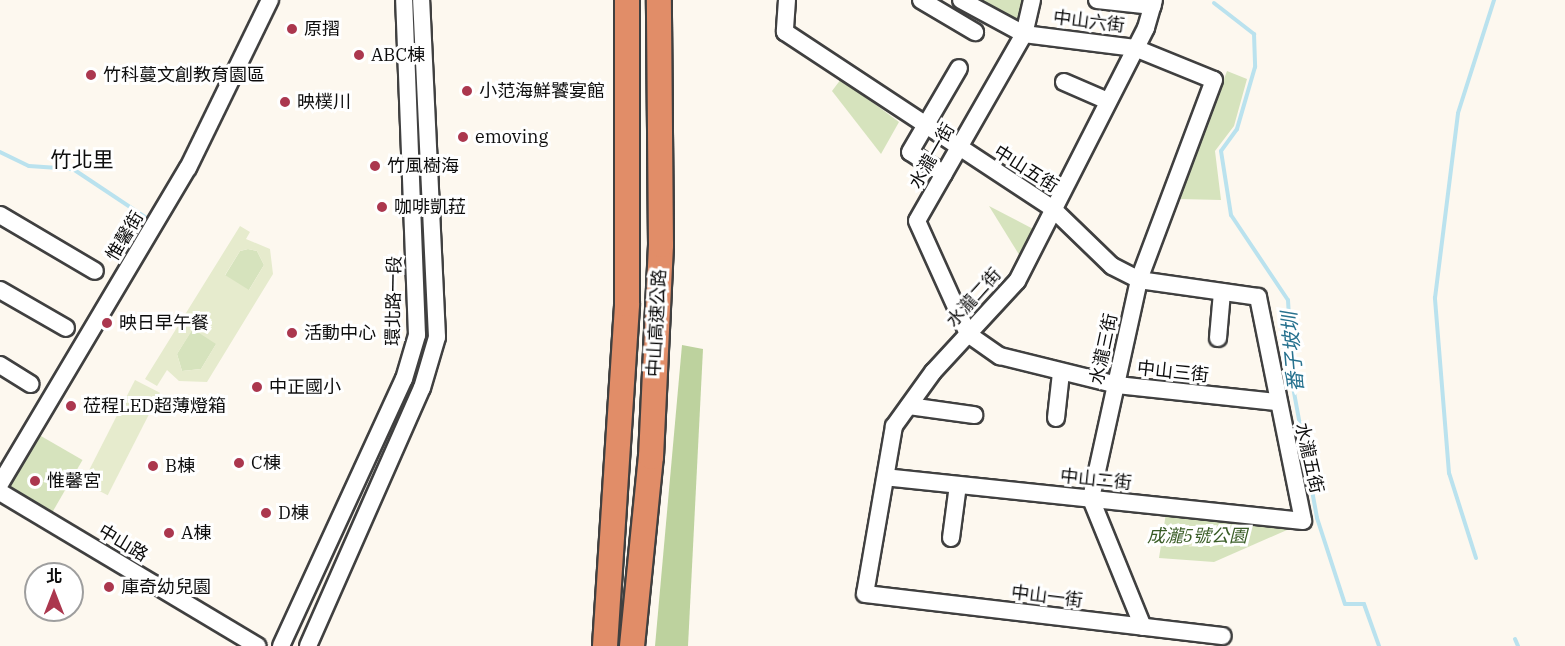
<!DOCTYPE html>
<meta charset="utf-8">
<style>
body{margin:0}
#map{position:relative;width:1565px;height:646px;overflow:hidden;background:#fdf8ef;font-family:"IBM Plex Serif","Noto Sans TC",serif}
div>[style]{position:absolute}
.green>*{inset:0;background:#d6e3bd;transform-origin:0 0}
.forest>*{inset:0;background:#bdd29e}
.pitch>*{inset:0;background:#e6ebcd;transform-origin:0 0}
.stream>*{height:4px;margin:-2px;padding:0 2px;transform-origin:2px;border-radius:2px;background:#bae2ee}
.roads{filter:drop-shadow(2px 0 #404040) drop-shadow(-2px 0 #404040) drop-shadow(0 2px #404040) drop-shadow(0 -2px #404040)}
.minor>*{height:16px;margin:-8px;padding:0 8px;transform-origin:8px;border-radius:8px;background:#fff}
.highway>*{height:24px;margin:-12px;padding:0 12px;transform-origin:12px;border-radius:12px;background:#e18d68}
.dots>*{width:16px;height:16px;translate:-50% -50%;box-sizing:border-box;border:3px solid #fff;border-radius:50%}
span{translate:-50% -50%;white-space:nowrap;text-align:center;line-height:1.15;-webkit-text-stroke:6px #fff;paint-order:stroke}
.street-label{font-size:18px;color:#0d0d0d}
.poi-label{font-size:18px;color:#0d0d0d}
.left{translate:0 -50%;text-align:left}
.park-label{font-size:18px;color:#395c26;font-style:italic}
.water-label{font-size:20px;color:#26718e;font-style:italic}
.quarter-label{font-size:21px;color:#0d0d0d}
.north{position:absolute;left:24px;top:562px;width:60px;height:60px;box-sizing:border-box;background:#fff;border:2px solid #9e9e9e;border-radius:50%;rotate:0deg;font-size:16px;font-weight:700;line-height:24px;text-align:center;color:#0d0d0d}
.north::after{content:'';display:block;margin:auto;width:21px;height:27px;background:#ab374e;clip-path:polygon(50% 0,100% 100%,50% 72%,0 100%)}
</style>
<div id="map">
<div class="green">
<i style="clip-path:polygon(973px 0,1026px 0,1018px 25px)"></i>
<i style="clip-path:polygon(1227px 71px,1247px 79px,1234px 126px,1215px 151px,1221px 200px,1179px 199px)"></i>
<i style="clip-path:polygon(841px 79px,899px 122px,881px 154px,832px 91px)"></i>
<i style="clip-path:polygon(989px 206px,1037px 231px,1023px 261px)"></i>
<i style="clip-path:polygon(248px 249px,257px 251px,264px 265px,201px 369px,182px 371px,177px 354px,240px 251px)"></i>
<i style="left:34px;top:432px;width:56px;height:61px;rotate:30deg"></i>
<i style="clip-path:polygon(1167px 507px,1305px 522px,1214px 562px,1159px 558px)"></i>
</div>
<div class="forest">
<i style="clip-path:polygon(682px 345px,703px 349px,688px 646px,655px 646px)"></i>
</div>
<div class="pitch">
<i style="clip-path:polygon(evenodd,240px 226px,250px 232px,246px 239px,270px 249px,273px 274px,207px 382px,179px 381px,167px 370px,157px 386px,145px 379px,240px 226px,248px 249px,257px 251px,264px 265px,249px 290px,225px 275px,240px 251px,248px 249px,240px 226px,193px 329px,216px 344px,201px 369px,182px 371px,177px 354px,193px 329px)"></i>
<i style="left:135px;top:380px;width:28px;height:115px;rotate:27deg"></i>
<i style="clip-path:polygon(1219px 534px,1222px 545px,1189px 547px,1191px 539px)"></i>
</div>
<div class="stream">
<i style="left:1214px;top:3px;width:51px;rotate:37.8deg"></i>
<i style="left:1254px;top:34px;width:33px;rotate:88deg"></i>
<i style="left:1255px;top:67px;width:65px;rotate:106.2deg"></i>
<i style="left:1237px;top:129px;width:27px;rotate:126deg"></i>
<i style="left:1221px;top:151px;width:65px;rotate:81.1deg"></i>
<i style="left:1231px;top:215px;width:102px;rotate:56.2deg"></i>
<i style="left:1288px;top:300px;width:87px;rotate:86.7deg"></i>
<i style="left:1293px;top:387px;width:133px;rotate:79.6deg"></i>
<i style="left:1317px;top:518px;width:90px;rotate:72deg"></i>
<i style="left:1345px;top:604px;width:19px"></i>
<i style="left:1364px;top:604px;width:45px;rotate:70.3deg"></i>
<i style="left:0;top:152px;width:32px;rotate:26deg"></i>
<i style="left:29px;top:166px;width:44px;rotate:3.9deg"></i>
<i style="left:73px;top:169px;width:90px;rotate:33.7deg"></i>
<i style="left:1476px;top:558px;width:89px;rotate:-107.6deg"></i>
<i style="left:1449px;top:473px;width:176px;rotate:-94.6deg"></i>
<i style="left:1435px;top:298px;width:186px;rotate:-82.9deg"></i>
<i style="left:1458px;top:113px;width:119px;rotate:-72.3deg"></i>
<i style="left:1515px;top:639px;width:8px;rotate:67deg"></i>
</div>
<div class="roads">
<div class="minor">
<i style="left:787px;top:0;width:32px;rotate:94deg"></i>
<i style="left:785px;top:32px;width:320px;rotate:33.4deg"></i>
<i style="left:1052px;top:208px;width:83px;rotate:44deg"></i>
<i style="left:1112px;top:266px;width:30px;rotate:27deg"></i>
<i style="left:1139px;top:280px;width:120px;rotate:8.1deg"></i>
<i style="left:1258px;top:297px;width:228px;rotate:78.6deg"></i>
<i style="left:1303px;top:521px;width:419px;rotate:-174deg"></i>
<i style="left:921px;top:0;width:63px;rotate:30.7deg"></i>
<i style="left:961px;top:0;width:72px;rotate:28.4deg"></i>
<i style="left:1024px;top:34px;width:112px;rotate:7.2deg"></i>
<i style="left:1135px;top:48px;width:85px;rotate:22.1deg"></i>
<i style="left:1214px;top:80px;width:214px;rotate:110.6deg"></i>
<i style="left:1139px;top:280px;width:224px;rotate:102.4deg"></i>
<i style="left:1091px;top:499px;width:138px;rotate:67.9deg"></i>
<i style="left:1032px;top:0;width:35px;rotate:103deg"></i>
<i style="left:1024px;top:34px;width:215px;rotate:119.8deg"></i>
<i style="left:917px;top:221px;width:124px;rotate:65.7deg"></i>
<i style="left:968px;top:334px;width:39px;rotate:35deg"></i>
<i style="left:1000px;top:356px;width:121px;rotate:13.9deg"></i>
<i style="left:1117px;top:385px;width:160px;rotate:6.1deg"></i>
<i style="left:1097px;top:0;width:56px;rotate:6.1deg"></i>
<i style="left:1154px;top:0;width:29px;rotate:106deg"></i>
<i style="left:1146px;top:28px;width:284px;rotate:117deg"></i>
<i style="left:1017px;top:281px;width:124px;rotate:132.7deg"></i>
<i style="left:933px;top:372px;width:67px;rotate:125.8deg"></i>
<i style="left:894px;top:426px;width:170px;rotate:99.8deg"></i>
<i style="left:865px;top:594px;width:360px;rotate:6.7deg"></i>
<i style="left:1064px;top:82px;width:48px;rotate:23.4deg"></i>
<i style="left:944px;top:174px;width:40px;rotate:-147.1deg"></i>
<i style="left:910px;top:152px;width:97px;rotate:-59.7deg"></i>
<i style="left:0;top:215px;width:110px;rotate:30.5deg"></i>
<i style="left:0;top:290px;width:76px;rotate:29.9deg"></i>
<i style="left:1218px;top:338px;width:46px;rotate:-85deg"></i>
<i style="left:0;top:365px;width:36px;rotate:32deg"></i>
<i style="left:909px;top:406px;width:66px;rotate:7.9deg"></i>
<i style="left:1056px;top:418px;width:45px;rotate:-83.7deg"></i>
<i style="left:0;top:484px;width:368px;rotate:-59.3deg"></i>
<i style="left:188px;top:168px;width:187px;rotate:-64deg"></i>
<i style="left:0;top:492px;width:300px;rotate:30.9deg"></i>
<i style="left:951px;top:538px;width:53px;rotate:-82.5deg"></i>
<i style="left:281px;top:646px;width:294px;rotate:-65.3deg"></i>
<i style="left:404px;top:379px;width:46px;rotate:-73.5deg"></i>
<i style="left:417px;top:335px;width:335px;rotate:-92.2deg"></i>
<i style="left:308px;top:646px;width:282px;rotate:-66.2deg"></i>
<i style="left:422px;top:388px;width:53px;rotate:-73.6deg"></i>
<i style="left:437px;top:337px;width:337px;rotate:-92.7deg"></i>
</div>
<div class="highway">
<i style="left:605px;top:646px;width:343px;rotate:-86.3deg"></i>
<i style="left:627px;top:304px;width:304px;rotate:-90deg"></i>
<i style="left:632px;top:646px;width:190px;rotate:-84.3deg"></i>
<i style="left:651px;top:457px;width:212px;rotate:-87.3deg"></i>
<i style="left:661px;top:245px;width:245px;rotate:-90.5deg"></i>
</div>
</div>
<div class="dots">
<i style="left:292px;top:29px;background:#ab374e"></i>
<i style="left:359px;top:55px;background:#ab374e"></i>
<i style="left:91px;top:75px;background:#ab374e"></i>
<i style="left:467px;top:91px;background:#ab374e"></i>
<i style="left:285px;top:102px;background:#ab374e"></i>
<i style="left:463px;top:137px;background:#ab374e"></i>
<i style="left:375px;top:166px;background:#ab374e"></i>
<i style="left:382px;top:207px;background:#ab374e"></i>
<i style="left:107px;top:323px;background:#ab374e"></i>
<i style="left:292px;top:333px;background:#ab374e"></i>
<i style="left:257px;top:387px;background:#ab374e"></i>
<i style="left:71px;top:406px;background:#ab374e"></i>
<i style="left:239px;top:463px;background:#ab374e"></i>
<i style="left:153px;top:466px;background:#ab374e"></i>
<i style="left:35px;top:481px;background:#ab374e"></i>
<i style="left:266px;top:513px;background:#ab374e"></i>
<i style="left:169px;top:533px;background:#ab374e"></i>
<i style="left:109px;top:587px;background:#ab374e"></i>
</div>
<div class="street-label">
<span style="left:1089px;top:22px;rotate:7deg">中山六街</span>
<span style="left:932px;top:156px;rotate:-60deg">水瀧一街</span>
<span style="left:1026px;top:169px;rotate:32deg">中山五街</span>
<span style="left:125px;top:236px;rotate:-59deg">惟馨街</span>
<span style="left:974px;top:298px;rotate:-48deg">水瀧二街</span>
<span style="left:394px;top:301px;rotate:-89deg">環北路一段</span>
<span style="left:657px;top:323px;rotate:-87deg">中山高速公路</span>
<span style="left:1104px;top:349px;rotate:-78deg">水瀧三街</span>
<span style="left:1173px;top:372px;rotate:6deg">中山三街</span>
<span style="left:1309px;top:458px;rotate:77deg">水瀧五街</span>
<span style="left:1096px;top:480px;rotate:6deg">中山二街</span>
<span style="left:123px;top:543px;rotate:31deg">中山路</span>
<span style="left:1047px;top:597px;rotate:7deg">中山一街</span>
</div>
<div class="poi-label">
<span class="left" style="left:304px;top:29px">原摺</span>
<span class="left" style="left:371px;top:55px">ABC棟</span>
<span class="left" style="left:103px;top:75px">竹科蔓文創教育園區</span>
<span class="left" style="left:479px;top:91px">小范海鮮饕宴館</span>
<span class="left" style="left:297px;top:102px">映樸川</span>
<span class="left" style="left:475px;top:137px">emoving</span>
<span class="left" style="left:387px;top:166px">竹風樹海</span>
<span class="left" style="left:394px;top:207px">咖啡凱菈</span>
<span class="left" style="left:119px;top:323px">映日早午餐</span>
<span class="left" style="left:304px;top:333px">活動中心</span>
<span class="left" style="left:269px;top:387px">中正國小</span>
<span class="left" style="left:83px;top:406px">莅程LED超薄燈箱</span>
<span class="left" style="left:251px;top:463px">C棟</span>
<span class="left" style="left:165px;top:466px">B棟</span>
<span class="left" style="left:47px;top:481px">惟馨宮</span>
<span class="left" style="left:278px;top:513px">D棟</span>
<span class="left" style="left:181px;top:533px">A棟</span>
<span class="left" style="left:121px;top:587px">庫奇幼兒園</span>
</div>
<div class="park-label">
<span style="left:1197px;top:536px">成瀧5號公園</span>
</div>
<div class="water-label">
<span style="left:1292px;top:352px;rotate:-95deg">番子坡圳</span>
</div>
<div class="quarter-label">
<span style="left:82px;top:159px">竹北里</span>
</div>
<div class="north">北</div>
</div>
